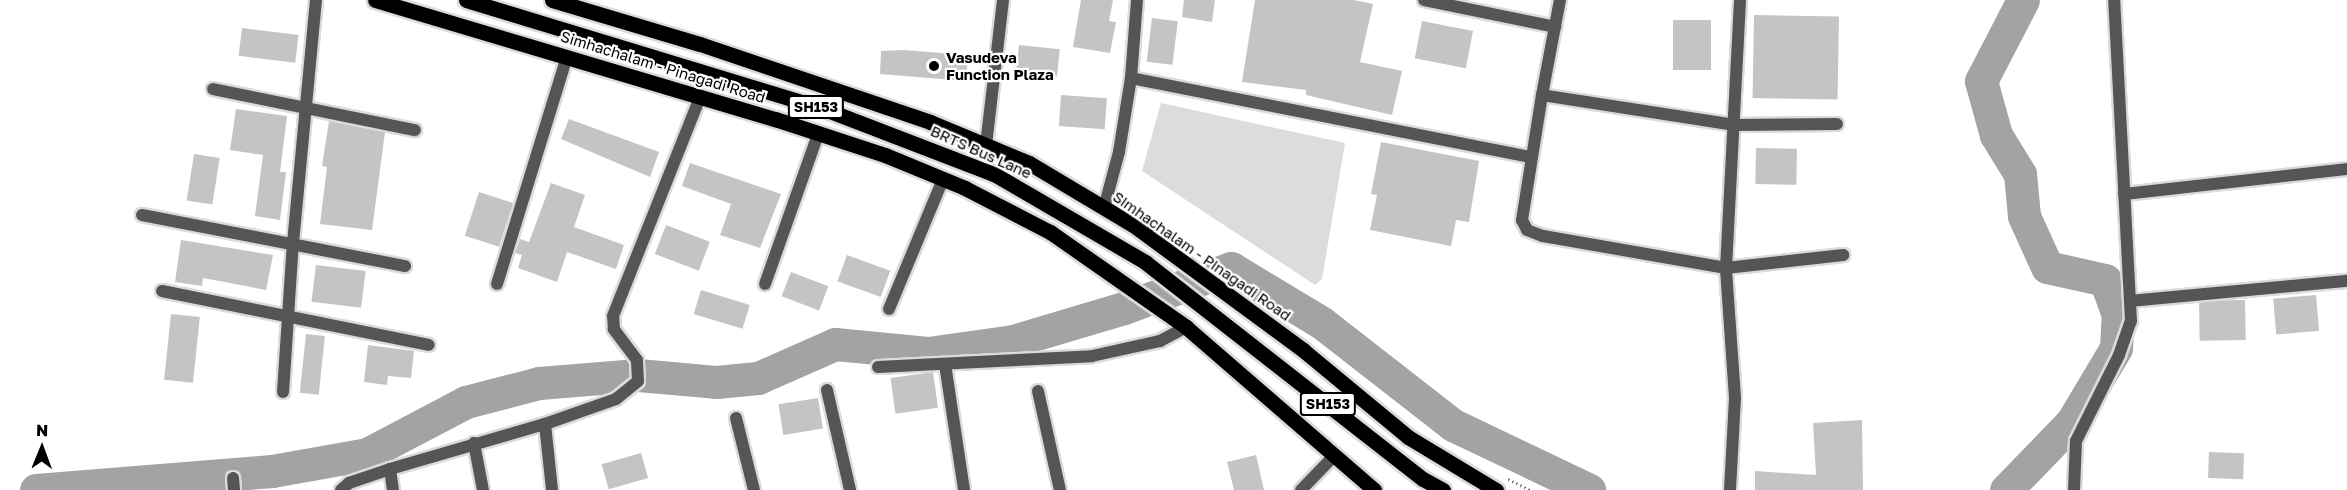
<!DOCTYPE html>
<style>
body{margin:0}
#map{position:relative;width:2347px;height:490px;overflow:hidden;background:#fff;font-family:"Golos Text",sans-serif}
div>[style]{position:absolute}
.green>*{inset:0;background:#dcdcdc}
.river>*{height:33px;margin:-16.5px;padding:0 16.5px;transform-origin:16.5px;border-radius:16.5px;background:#a3a3a3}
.building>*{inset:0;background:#c4c4c4;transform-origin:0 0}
.path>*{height:3px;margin-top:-1.5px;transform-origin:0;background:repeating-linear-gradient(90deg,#777 0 1.5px,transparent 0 4.5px)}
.roads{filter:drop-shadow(2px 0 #dbdbdb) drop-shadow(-2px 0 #dbdbdb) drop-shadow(0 2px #dbdbdb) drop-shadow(0 -2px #dbdbdb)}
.street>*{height:12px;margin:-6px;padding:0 6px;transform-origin:6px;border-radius:6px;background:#555}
.primary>*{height:15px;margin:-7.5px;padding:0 7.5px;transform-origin:7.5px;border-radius:7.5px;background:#000}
.dots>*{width:16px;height:16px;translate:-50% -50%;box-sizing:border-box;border:3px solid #fff;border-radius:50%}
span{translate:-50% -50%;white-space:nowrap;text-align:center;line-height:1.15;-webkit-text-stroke:4.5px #fff;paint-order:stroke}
.shield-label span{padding:2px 4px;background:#fff;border:2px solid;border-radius:4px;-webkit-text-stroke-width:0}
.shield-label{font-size:14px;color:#000;font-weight:700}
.poi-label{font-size:15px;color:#000;font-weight:700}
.left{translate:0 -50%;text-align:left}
.street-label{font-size:15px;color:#000}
.north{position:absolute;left:12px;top:418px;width:60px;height:60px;-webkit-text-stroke:4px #fff;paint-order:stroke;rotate:1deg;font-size:16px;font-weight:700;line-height:24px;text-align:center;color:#000}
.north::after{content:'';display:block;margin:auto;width:21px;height:27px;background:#000;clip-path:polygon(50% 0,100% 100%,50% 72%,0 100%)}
</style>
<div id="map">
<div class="green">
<i style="clip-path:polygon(1161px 103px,1345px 143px,1322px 279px,1315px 285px,1142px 171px)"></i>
</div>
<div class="river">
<i style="left:36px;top:490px;width:237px;rotate:-4.6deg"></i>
<i style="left:272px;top:471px;width:97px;rotate:-10.1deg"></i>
<i style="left:367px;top:454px;width:112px;rotate:-27.7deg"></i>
<i style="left:466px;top:402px;width:75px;rotate:-14.6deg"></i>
<i style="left:539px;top:383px;width:99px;rotate:-4.6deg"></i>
<i style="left:638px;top:375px;width:78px;rotate:5.1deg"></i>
<i style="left:716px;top:382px;width:42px;rotate:-5.4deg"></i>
<i style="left:758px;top:378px;width:84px;rotate:-23.8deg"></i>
<i style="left:835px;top:344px;width:93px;rotate:5.5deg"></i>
<i style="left:928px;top:353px;width:86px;rotate:-8deg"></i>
<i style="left:1013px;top:341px;width:116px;rotate:-16.6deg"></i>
<i style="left:1124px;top:308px;width:114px;rotate:-20.5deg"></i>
<i style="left:1231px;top:268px;width:106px;rotate:31.1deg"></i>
<i style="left:1322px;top:323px;width:166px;rotate:37.9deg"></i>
<i style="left:1453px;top:425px;width:151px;rotate:25.5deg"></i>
<i style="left:2006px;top:490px;width:95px;rotate:-45.9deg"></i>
<i style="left:2072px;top:422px;width:86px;rotate:-59.3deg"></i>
<i style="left:2116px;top:348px;width:33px;rotate:-87deg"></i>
<i style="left:2118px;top:315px;width:37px;rotate:-110deg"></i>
<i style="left:2105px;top:280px;width:59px;rotate:-167.4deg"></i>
<i style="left:2047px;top:267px;width:56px;rotate:-114.3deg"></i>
<i style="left:2024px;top:216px;width:42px;rotate:-95.4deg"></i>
<i style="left:2020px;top:174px;width:46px;rotate:-121.6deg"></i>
<i style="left:1996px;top:135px;width:56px;rotate:-105.5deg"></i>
<i style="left:1981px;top:81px;width:91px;rotate:-62.6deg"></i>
</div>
<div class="building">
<i style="clip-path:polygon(1081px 0,1113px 0,1109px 21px,1116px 22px,1110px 53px,1073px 47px)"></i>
<i style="clip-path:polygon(1184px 0,1215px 0,1212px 22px,1182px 17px)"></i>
<i style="clip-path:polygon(1255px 0,1354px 0,1373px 4px,1360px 62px,1402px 71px,1392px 115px,1306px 95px,1306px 90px,1242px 82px)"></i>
<i style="left:1754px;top:15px;width:85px;height:83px;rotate:1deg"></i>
<i style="left:1152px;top:18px;width:26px;height:44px;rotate:7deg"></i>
<i style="left:1673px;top:20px;width:38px;height:50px"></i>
<i style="left:1422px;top:21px;width:52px;height:38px;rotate:11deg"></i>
<i style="left:242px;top:28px;width:57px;height:28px;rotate:7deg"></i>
<i style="left:1019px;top:45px;width:41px;height:27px;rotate:6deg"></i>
<i style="clip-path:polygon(903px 50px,968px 55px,966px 81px,880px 74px,881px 51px)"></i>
<i style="left:1061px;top:95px;width:46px;height:31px;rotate:4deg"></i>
<i style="clip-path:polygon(236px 109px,287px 116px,280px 172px,286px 172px,280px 220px,255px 216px,263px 155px,230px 150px)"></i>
<i style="clip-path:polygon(569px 119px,659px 152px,650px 177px,561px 139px)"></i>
<i style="clip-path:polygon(329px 121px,385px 132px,372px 230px,320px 224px,327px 167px,322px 166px)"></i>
<i style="clip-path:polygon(1381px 142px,1479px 161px,1469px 222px,1456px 220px,1451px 246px,1370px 230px,1377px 195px,1371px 194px)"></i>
<i style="left:1756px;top:148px;width:41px;height:36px;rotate:1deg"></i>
<i style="left:194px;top:154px;width:26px;height:47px;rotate:9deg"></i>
<i style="clip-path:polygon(690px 163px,781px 194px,760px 248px,720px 235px,731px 204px,682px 186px)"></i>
<i style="clip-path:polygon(551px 183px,585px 195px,574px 227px,624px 245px,616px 269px,567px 252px,557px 282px,518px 268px,522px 255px,515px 253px,520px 239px,529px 242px)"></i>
<i style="left:479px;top:192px;width:36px;height:46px;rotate:18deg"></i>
<i style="left:666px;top:225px;width:47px;height:31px;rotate:21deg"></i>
<i style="clip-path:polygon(181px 240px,273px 255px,266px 290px,203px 278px,202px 286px,175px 282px)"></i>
<i style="left:847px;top:255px;width:46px;height:28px;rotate:20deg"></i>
<i style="left:316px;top:265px;width:50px;height:37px;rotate:7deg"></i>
<i style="left:791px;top:272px;width:40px;height:26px;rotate:21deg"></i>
<i style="left:701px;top:290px;width:51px;height:25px;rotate:17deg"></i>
<i style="left:2316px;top:295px;width:36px;height:43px;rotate:85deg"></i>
<i style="left:2245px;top:300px;width:40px;height:46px;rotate:89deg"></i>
<i style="left:171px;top:314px;width:29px;height:66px;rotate:6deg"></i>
<i style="left:306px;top:334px;width:19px;height:59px;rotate:6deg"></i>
<i style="clip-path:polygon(368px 345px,414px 351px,411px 378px,388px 376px,387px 385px,364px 382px)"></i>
<i style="left:933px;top:372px;width:36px;height:43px;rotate:82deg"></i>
<i style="left:818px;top:398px;width:31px;height:40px;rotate:81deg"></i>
<i style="clip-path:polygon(1862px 420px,1863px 490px,1755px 490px,1755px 471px,1816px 475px,1813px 423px)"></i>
<i style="left:2209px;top:452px;width:35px;height:26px;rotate:2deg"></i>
<i style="left:641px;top:453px;width:26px;height:41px;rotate:74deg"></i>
<i style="clip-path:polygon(1256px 455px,1264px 490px,1234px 490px,1227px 462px)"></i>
</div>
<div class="path">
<i style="left:1508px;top:479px;width:25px;rotate:26deg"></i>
</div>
<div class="roads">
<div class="street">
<i style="left:1424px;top:0;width:134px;rotate:11.6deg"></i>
<i style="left:1131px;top:78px;width:408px;rotate:11.2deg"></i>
<i style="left:213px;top:89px;width:206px;rotate:11.5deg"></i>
<i style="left:1542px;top:95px;width:97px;rotate:-79.3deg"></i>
<i style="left:1837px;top:124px;width:102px;rotate:179.4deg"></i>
<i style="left:1735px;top:125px;width:195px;rotate:-171.2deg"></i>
<i style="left:1542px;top:95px;width:127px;rotate:99.1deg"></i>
<i style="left:1522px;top:220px;width:11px;rotate:63deg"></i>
<i style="left:1527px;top:230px;width:17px;rotate:21deg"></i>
<i style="left:1543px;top:236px;width:186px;rotate:9.9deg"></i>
<i style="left:1726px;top:268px;width:118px;rotate:-6.3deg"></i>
<i style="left:986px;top:145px;width:146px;rotate:-83.3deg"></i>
<i style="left:2124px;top:194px;width:224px;rotate:-6.4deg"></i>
<i style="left:1104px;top:208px;width:58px;rotate:-75deg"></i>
<i style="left:1119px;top:152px;width:75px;rotate:-80.8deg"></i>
<i style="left:1131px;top:78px;width:78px;rotate:-85.6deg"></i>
<i style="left:142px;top:215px;width:268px;rotate:11deg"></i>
<i style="left:497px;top:284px;width:238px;rotate:-72.9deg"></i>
<i style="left:765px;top:284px;width:159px;rotate:-70.5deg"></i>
<i style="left:162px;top:291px;width:272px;rotate:11.4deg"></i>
<i style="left:2130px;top:301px;width:218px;rotate:-5.3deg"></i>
<i style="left:889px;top:309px;width:141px;rotate:-67.4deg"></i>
<i style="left:945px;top:364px;width:127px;rotate:81.4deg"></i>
<i style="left:878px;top:367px;width:214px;rotate:-2.9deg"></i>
<i style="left:1092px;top:356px;width:70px;rotate:-12.4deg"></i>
<i style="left:1160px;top:341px;width:30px;rotate:-28deg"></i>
<i style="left:827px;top:390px;width:103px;rotate:77deg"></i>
<i style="left:1038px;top:391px;width:101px;rotate:77.5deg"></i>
<i style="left:283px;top:392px;width:149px;rotate:-86.2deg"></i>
<i style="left:293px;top:243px;width:244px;rotate:-84.6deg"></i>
<i style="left:736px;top:418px;width:74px;rotate:76deg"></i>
<i style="left:545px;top:424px;width:66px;rotate:83.9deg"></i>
<i style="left:474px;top:443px;width:48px;rotate:79.2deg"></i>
<i style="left:390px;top:469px;width:21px;rotate:82deg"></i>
<i style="left:233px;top:478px;width:12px;rotate:85deg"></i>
<i style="left:341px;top:490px;width:11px;rotate:-41deg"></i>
<i style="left:349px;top:483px;width:43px;rotate:-18.9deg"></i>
<i style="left:390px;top:469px;width:161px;rotate:-16.2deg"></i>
<i style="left:545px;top:424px;width:75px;rotate:-19.4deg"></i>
<i style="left:616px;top:399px;width:28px;rotate:-39deg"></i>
<i style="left:638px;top:381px;width:21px;rotate:-93deg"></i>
<i style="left:637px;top:360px;width:39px;rotate:-127deg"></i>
<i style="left:614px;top:329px;width:13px;rotate:-94deg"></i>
<i style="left:613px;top:316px;width:236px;rotate:-68.3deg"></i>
<i style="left:1301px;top:490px;width:47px;rotate:-45.9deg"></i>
<i style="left:1730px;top:490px;width:92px;rotate:-86.9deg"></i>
<i style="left:1735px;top:398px;width:130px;rotate:-94deg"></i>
<i style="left:1726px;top:268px;width:268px;rotate:-87deg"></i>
<i style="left:2074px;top:490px;width:49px;rotate:-87.7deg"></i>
<i style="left:2076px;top:441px;width:96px;rotate:-63.4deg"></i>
<i style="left:2119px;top:355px;width:36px;rotate:-71deg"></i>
<i style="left:2131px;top:321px;width:321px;rotate:-93deg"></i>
</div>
<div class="primary">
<i style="left:375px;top:0;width:417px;rotate:16.6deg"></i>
<i style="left:775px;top:119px;width:116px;rotate:18.1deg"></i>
<i style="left:885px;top:155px;width:87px;rotate:22.4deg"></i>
<i style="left:965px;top:188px;width:96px;rotate:27.4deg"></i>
<i style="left:1050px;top:232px;width:166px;rotate:34.9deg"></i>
<i style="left:1186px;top:327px;width:249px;rotate:40.9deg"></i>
<i style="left:466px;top:0;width:377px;rotate:16.9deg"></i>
<i style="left:827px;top:110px;width:179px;rotate:21deg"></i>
<i style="left:994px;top:174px;width:175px;rotate:30.2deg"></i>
<i style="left:1145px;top:262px;width:353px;rotate:38deg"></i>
<i style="left:1423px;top:479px;width:23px;rotate:29deg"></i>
<i style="left:552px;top:0;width:154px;rotate:16.6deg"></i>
<i style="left:700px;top:44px;width:243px;rotate:18.7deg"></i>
<i style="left:930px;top:122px;width:107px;rotate:22.5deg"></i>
<i style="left:1029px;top:163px;width:121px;rotate:30.8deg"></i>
<i style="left:1133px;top:225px;width:211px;rotate:36.3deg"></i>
<i style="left:1303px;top:350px;width:136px;rotate:39.6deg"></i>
<i style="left:1408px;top:437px;width:103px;rotate:31.1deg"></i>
</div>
</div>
<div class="dots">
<i style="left:934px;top:66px;background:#000"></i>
</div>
<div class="shield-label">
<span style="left:816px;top:107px">SH153</span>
<span style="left:1328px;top:404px">SH153</span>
</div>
<div class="poi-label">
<span class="left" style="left:946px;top:66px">Vasudeva<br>Function Plaza</span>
</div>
<div class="street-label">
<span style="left:663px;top:67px;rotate:17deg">Simhachalam - Pinagadi Road</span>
<span style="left:981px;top:152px;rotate:24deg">BRTS Bus Lane</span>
<span style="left:1202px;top:256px;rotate:35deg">Simhachalam - Pinagadi Road</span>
</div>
<div class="north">N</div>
</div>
